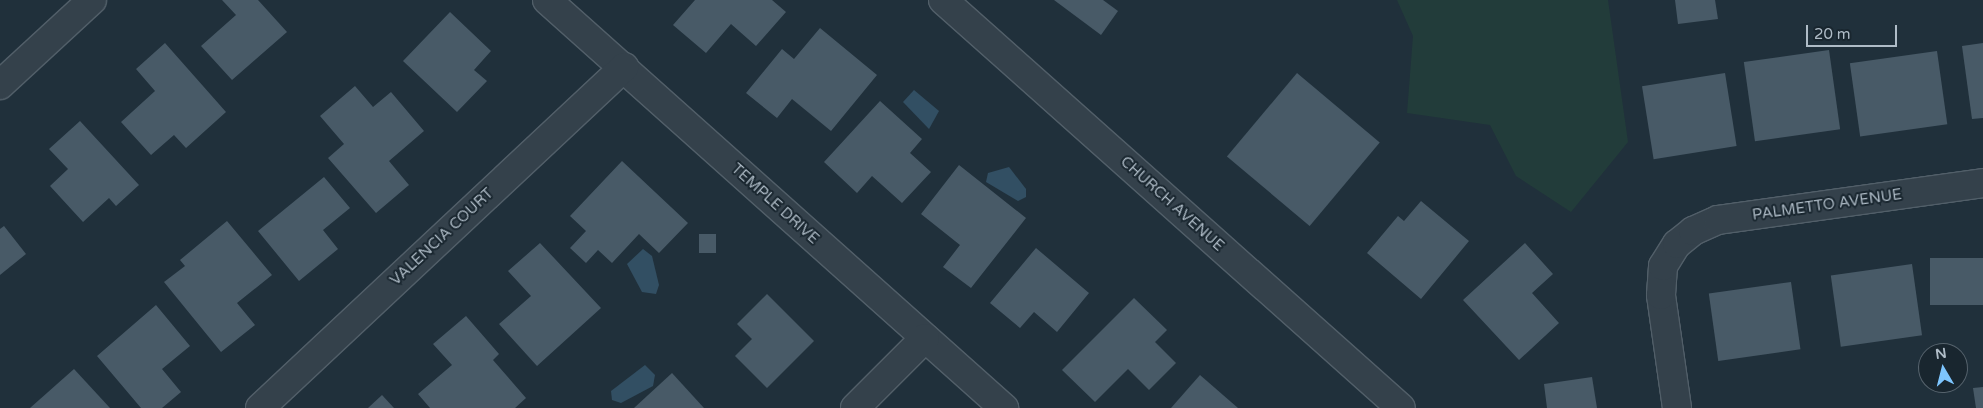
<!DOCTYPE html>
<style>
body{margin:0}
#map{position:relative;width:1983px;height:408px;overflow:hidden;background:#20303b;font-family:"Varela Round",sans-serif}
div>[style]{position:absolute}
.green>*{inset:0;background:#223c3a}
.water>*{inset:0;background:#324f63}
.building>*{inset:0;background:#485a67;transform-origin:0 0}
.roads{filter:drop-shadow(1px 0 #525f69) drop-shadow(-1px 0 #525f69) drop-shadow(0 1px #525f69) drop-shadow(0 -1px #525f69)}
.minor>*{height:28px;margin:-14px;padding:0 14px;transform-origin:14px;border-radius:14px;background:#34414b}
span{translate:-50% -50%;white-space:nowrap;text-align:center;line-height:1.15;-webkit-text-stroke:4px #19262f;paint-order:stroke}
.street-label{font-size:15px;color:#afbcc7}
.north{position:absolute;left:1918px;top:343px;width:50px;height:50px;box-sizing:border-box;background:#19262f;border:1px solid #55626c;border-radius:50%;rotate:352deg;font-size:14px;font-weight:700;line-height:20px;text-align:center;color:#afbcc7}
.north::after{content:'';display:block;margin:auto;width:18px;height:22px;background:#7dc5fe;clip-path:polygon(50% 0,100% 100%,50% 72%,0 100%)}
.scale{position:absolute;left:1806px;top:25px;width:91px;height:22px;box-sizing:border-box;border:2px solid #afbcc7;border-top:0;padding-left:6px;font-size:15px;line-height:18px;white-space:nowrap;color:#afbcc7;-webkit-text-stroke:4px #19262f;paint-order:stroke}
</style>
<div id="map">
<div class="green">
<i style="clip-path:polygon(1397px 0,1608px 0,1628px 142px,1571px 212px,1516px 176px,1490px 125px,1407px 113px,1413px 36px)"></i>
</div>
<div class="water">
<i style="clip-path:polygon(914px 90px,939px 111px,929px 129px,903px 102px)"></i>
<i style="clip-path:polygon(1009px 167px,1026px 189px,1026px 197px,1018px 201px,986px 182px,988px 173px)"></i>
<i style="clip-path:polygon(643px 249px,652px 256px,659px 285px,656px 294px,642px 292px,627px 264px)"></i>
<i style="clip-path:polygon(645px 365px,655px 375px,653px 386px,621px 403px,612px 400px,611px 391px)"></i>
</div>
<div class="building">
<i style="clip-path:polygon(222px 0,258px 0,287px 32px,232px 80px,201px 46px,236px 15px)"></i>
<i style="clip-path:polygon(695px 0,772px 0,786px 12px,756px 46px,731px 24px,706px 53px,673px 25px)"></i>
<i style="clip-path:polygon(1054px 0,1103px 0,1118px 11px,1101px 35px)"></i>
<i style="clip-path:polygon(1675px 0,1715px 0,1718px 19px,1678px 24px)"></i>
<i style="clip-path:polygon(450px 12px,491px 51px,474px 70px,487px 81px,457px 112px,403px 61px)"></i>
<i style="clip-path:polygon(820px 28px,877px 75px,831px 131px,792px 99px,777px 118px,746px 93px,782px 49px,794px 59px)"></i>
<i style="clip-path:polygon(165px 43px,226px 112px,186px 148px,174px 135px,151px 155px,121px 122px,155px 91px,136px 69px)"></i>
<i style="clip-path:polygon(1983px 43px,1983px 118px,1972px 119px,1962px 46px)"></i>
<i style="left:1829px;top:50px;width:80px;height:86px;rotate:82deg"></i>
<i style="left:1937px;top:51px;width:74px;height:88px;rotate:82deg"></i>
<i style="left:1297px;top:73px;width:108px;height:109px;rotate:40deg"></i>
<i style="left:1725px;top:73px;width:74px;height:84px;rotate:81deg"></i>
<i style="clip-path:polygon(355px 86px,373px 107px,391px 92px,424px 131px,389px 161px,409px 185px,376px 213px,328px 158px,344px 144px,320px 116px)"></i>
<i style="clip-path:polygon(880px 101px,922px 139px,910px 153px,931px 172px,902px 203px,872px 176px,857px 193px,824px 162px)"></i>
<i style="clip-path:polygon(80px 121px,139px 185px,116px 206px,109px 198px,83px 222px,50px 186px,68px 169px,49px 149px)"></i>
<i style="clip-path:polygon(622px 161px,688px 223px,659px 253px,639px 234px,612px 263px,598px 250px,586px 263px,570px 248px,586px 231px,570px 216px)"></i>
<i style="clip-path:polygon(959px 165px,1026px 218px,971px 288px,943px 267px,960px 245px,921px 214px)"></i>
<i style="clip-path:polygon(324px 177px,350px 208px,323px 230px,338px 249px,299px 281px,258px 231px)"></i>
<i style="clip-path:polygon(1421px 201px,1469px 241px,1421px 299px,1367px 253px,1398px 216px,1404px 221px)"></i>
<i style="clip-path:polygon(227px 221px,272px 275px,237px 303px,255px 325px,221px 352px,164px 282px,185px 266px,180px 260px)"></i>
<i style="clip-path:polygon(4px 226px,26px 254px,0 275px,0 229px)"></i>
<i style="left:699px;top:234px;width:17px;height:19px"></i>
<i style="clip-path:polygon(540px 243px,601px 308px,537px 366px,499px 324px,531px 296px,508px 271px)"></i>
<i style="clip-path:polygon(1525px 243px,1553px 274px,1532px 293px,1559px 323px,1519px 360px,1463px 300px)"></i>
<i style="clip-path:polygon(1036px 248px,1089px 293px,1057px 332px,1034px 312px,1020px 328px,990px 303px)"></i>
<i style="left:1983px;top:258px;width:47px;height:53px;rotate:90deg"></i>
<i style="left:1912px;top:264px;width:72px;height:82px;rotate:82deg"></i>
<i style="left:1791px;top:282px;width:68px;height:83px;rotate:82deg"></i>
<i style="clip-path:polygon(767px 294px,814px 341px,767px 388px,735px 356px,752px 339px,737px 324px)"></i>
<i style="clip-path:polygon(1134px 298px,1167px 330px,1155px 342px,1176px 363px,1149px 390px,1128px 369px,1095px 402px,1062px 370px)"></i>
<i style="clip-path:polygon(156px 305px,190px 346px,162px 369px,181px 392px,162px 408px,141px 408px,97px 356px)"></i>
<i style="clip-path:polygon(466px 316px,499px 354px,493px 360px,526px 398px,515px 408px,430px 408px,418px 394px,452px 365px,433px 344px)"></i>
<i style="clip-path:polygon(74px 369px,110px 408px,30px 408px)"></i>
<i style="clip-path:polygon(672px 373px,704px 408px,634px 408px)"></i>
<i style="clip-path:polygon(1200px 375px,1238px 408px,1171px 408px)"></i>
<i style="clip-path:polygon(1592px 377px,1597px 408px,1547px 408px,1544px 384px)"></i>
<i style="clip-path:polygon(1983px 387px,1983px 408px,1976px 408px,1973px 388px)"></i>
<i style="clip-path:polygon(382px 395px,394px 408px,368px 408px)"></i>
</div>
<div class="roads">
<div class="minor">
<i style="left:547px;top:0;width:613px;rotate:41.76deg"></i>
<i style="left:943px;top:0;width:613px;rotate:41.7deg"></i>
<i style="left:0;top:85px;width:125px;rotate:-42.7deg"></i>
<i style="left:260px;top:408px;width:499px;rotate:-43.1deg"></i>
<i style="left:855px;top:408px;width:99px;rotate:-45deg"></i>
<i style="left:1677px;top:408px;width:114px;rotate:-98.1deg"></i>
<i style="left:1661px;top:295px;width:29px;rotate:-86deg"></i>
<i style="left:1663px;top:266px;width:26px;rotate:-58deg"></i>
<i style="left:1677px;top:244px;width:21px;rotate:-39deg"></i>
<i style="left:1693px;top:231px;width:27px;rotate:-24deg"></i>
<i style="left:1718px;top:220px;width:268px;rotate:-7.9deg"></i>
</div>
</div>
<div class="street-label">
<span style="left:775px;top:204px;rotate:42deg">TEMPLE DRIVE</span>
<span style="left:1172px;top:204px;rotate:42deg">CHURCH AVENUE</span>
<span style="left:1827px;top:205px;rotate:-8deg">PALMETTO AVENUE</span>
<span style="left:442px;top:237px;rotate:-43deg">VALENCIA COURT</span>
</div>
<div class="north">N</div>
<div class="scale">20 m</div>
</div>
